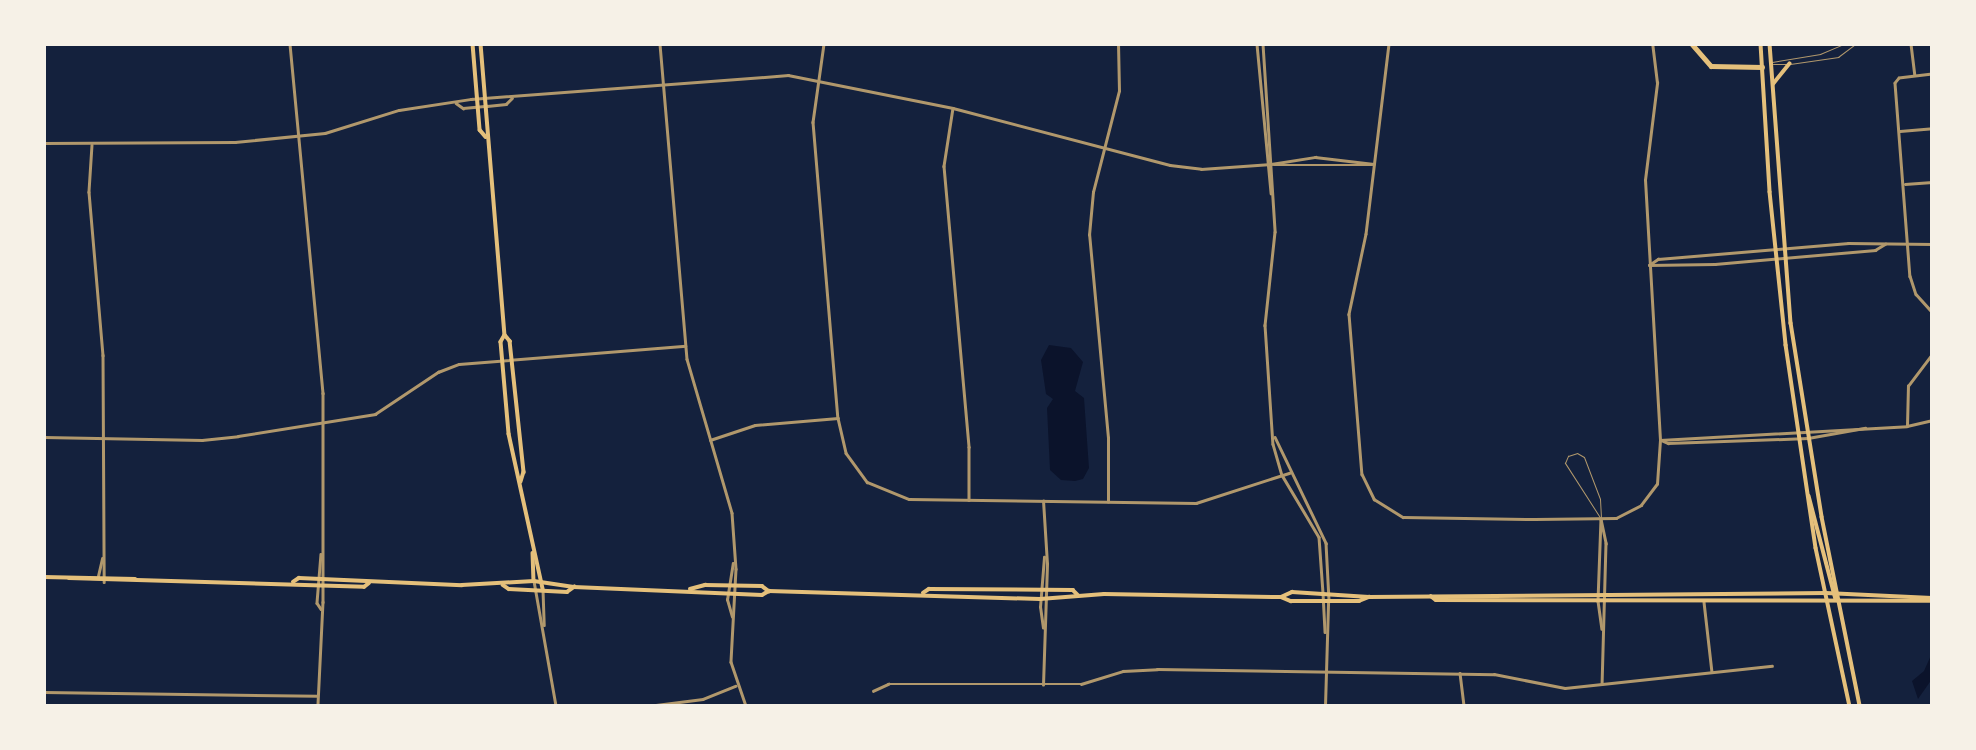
<!DOCTYPE html>
<style>
body{margin:0}
#map{position:relative;width:1976px;height:750px;overflow:hidden;background:#14213d;font-family:"IBM Plex Sans",sans-serif}
div>[style]{position:absolute}
.water>*{inset:0;background:#0b132b}
.service>*{height:1px;margin:-0.5px;padding:0 0.5px;transform-origin:0.5px;border-radius:0.5px;background:#b1986c}
.minor>*{height:2.5px;margin:-1.25px;padding:0 1.25px;transform-origin:1.25px;border-radius:1.25px;background:#b1986c}
.tertiary>*{height:2.5px;margin:-1.25px;padding:0 1.25px;transform-origin:1.25px;border-radius:1.25px;background:#b1986c}
.secondary>*{height:3.5px;margin:-1.75px;padding:0 1.75px;transform-origin:1.75px;border-radius:1.75px;background:#e5c07b}
.motorway>*{height:4.5px;margin:-2.25px;padding:0 2.25px;transform-origin:2.25px;border-radius:2.25px;background:#e5c07b}
span{translate:-50% -50%;white-space:nowrap;text-align:center;line-height:1.15;-webkit-text-stroke:5px #f6f1e7;paint-order:stroke}
.frame{position:absolute;inset:0;border:46px solid #f6f1e7;pointer-events:none}
</style>
<div id="map">
<div class="water">
<i style="clip-path:polygon(1049px 345px,1071px 348px,1083px 362px,1075px 391px,1084px 398px,1089px 468px,1083px 479px,1075px 481px,1061px 480px,1050px 470px,1047px 408px,1053px 399px,1046px 394px,1041px 360px)"></i>
<i style="clip-path:polygon(1932px 653px,1932px 679px,1918px 699px,1912px 681px,1924px 671px)"></i>
</div>
<div class="service">
<i style="left:1772px;top:62px;width:49px;rotate:-9.5deg"></i>
<i style="left:1820px;top:54px;width:26px;rotate:-23deg"></i>
<i style="left:1773px;top:64px;width:13px"></i>
<i style="left:1790px;top:64px;width:49px;rotate:-8.3deg"></i>
<i style="left:1838px;top:57px;width:21px;rotate:-37deg"></i>
<i style="left:1577px;top:453px;width:8px;rotate:30deg"></i>
<i style="left:1584px;top:457px;width:45px;rotate:69.1deg"></i>
<i style="left:1600px;top:499px;width:20px;rotate:87deg"></i>
<i style="left:1601px;top:519px;width:67px;rotate:-122.7deg"></i>
<i style="left:1565px;top:463px;width:8px;rotate:-67deg"></i>
<i style="left:1568px;top:456px;width:9px;rotate:-18deg"></i>
</div>
<div class="minor">
<i style="left:290px;top:44px;width:351px;rotate:84.6deg"></i>
<i style="left:323px;top:393px;width:209px;rotate:90deg"></i>
<i style="left:323px;top:602px;width:104px;rotate:92.8deg"></i>
<i style="left:660px;top:44px;width:316px;rotate:85.1deg"></i>
<i style="left:687px;top:359px;width:160px;rotate:73.7deg"></i>
<i style="left:732px;top:513px;width:56px;rotate:85.9deg"></i>
<i style="left:736px;top:569px;width:93px;rotate:93.1deg"></i>
<i style="left:731px;top:662px;width:46px;rotate:71.2deg"></i>
<i style="left:824px;top:44px;width:79px;rotate:98deg"></i>
<i style="left:813px;top:122px;width:297px;rotate:85.2deg"></i>
<i style="left:838px;top:418px;width:36px;rotate:77deg"></i>
<i style="left:846px;top:453px;width:36px;rotate:54deg"></i>
<i style="left:867px;top:482px;width:45px;rotate:22deg"></i>
<i style="left:909px;top:499px;width:287px;rotate:0.8deg"></i>
<i style="left:1196px;top:503px;width:98px;rotate:-17.9deg"></i>
<i style="left:1389px;top:44px;width:191px;rotate:96.9deg"></i>
<i style="left:1366px;top:234px;width:82px;rotate:102deg"></i>
<i style="left:1349px;top:314px;width:161px;rotate:85.4deg"></i>
<i style="left:1362px;top:474px;width:28px;rotate:64deg"></i>
<i style="left:1374px;top:499px;width:34px;rotate:32deg"></i>
<i style="left:1403px;top:517px;width:132px;rotate:0.9deg"></i>
<i style="left:1535px;top:519px;width:81px;rotate:-0.7deg"></i>
<i style="left:1616px;top:518px;width:28px;rotate:-27deg"></i>
<i style="left:1641px;top:505px;width:26px;rotate:-53deg"></i>
<i style="left:1657px;top:484px;width:44px;rotate:-86.1deg"></i>
<i style="left:1660px;top:440px;width:260px;rotate:-93.3deg"></i>
<i style="left:1645px;top:180px;width:98px;rotate:-82.9deg"></i>
<i style="left:1657px;top:83px;width:39px;rotate:-97deg"></i>
<i style="left:1911px;top:44px;width:31px;rotate:83deg"></i>
<i style="left:1932px;top:74px;width:33px;rotate:173deg"></i>
<i style="left:1899px;top:78px;width:6px;rotate:129deg"></i>
<i style="left:1895px;top:83px;width:194px;rotate:85.6deg"></i>
<i style="left:1910px;top:276px;width:19px;rotate:72deg"></i>
<i style="left:1916px;top:294px;width:24px;rotate:48deg"></i>
<i style="left:953px;top:108px;width:59px;rotate:98.8deg"></i>
<i style="left:944px;top:166px;width:282px;rotate:84.9deg"></i>
<i style="left:969px;top:447px;width:53px;rotate:90deg"></i>
<i style="left:1900px;top:131px;width:32px;rotate:-5deg"></i>
<i style="left:92px;top:145px;width:47px;rotate:93.7deg"></i>
<i style="left:89px;top:192px;width:164px;rotate:85.1deg"></i>
<i style="left:103px;top:355px;width:227px;rotate:89.7deg"></i>
<i style="left:1271px;top:164px;width:45px;rotate:-9deg"></i>
<i style="left:1315px;top:157px;width:59px;rotate:6.8deg"></i>
<i style="left:1274px;top:165px;width:98px"></i>
<i style="left:1905px;top:184px;width:27px;rotate:-4deg"></i>
<i style="left:1649px;top:265px;width:11px;rotate:-34deg"></i>
<i style="left:1658px;top:259px;width:191px;rotate:-4.8deg"></i>
<i style="left:1848px;top:243px;width:84px;rotate:0.7deg"></i>
<i style="left:1649px;top:265px;width:66px;rotate:-0.9deg"></i>
<i style="left:1715px;top:264px;width:161px;rotate:-5deg"></i>
<i style="left:1875px;top:250px;width:12px;rotate:-31deg"></i>
<i style="left:1907px;top:426px;width:40px;rotate:-88.6deg"></i>
<i style="left:1908px;top:386px;width:40px;rotate:-53deg"></i>
<i style="left:44px;top:437px;width:158px;rotate:1.1deg"></i>
<i style="left:202px;top:440px;width:36px;rotate:-6deg"></i>
<i style="left:238px;top:436px;width:139px;rotate:-9.1deg"></i>
<i style="left:375px;top:414px;width:76px;rotate:-33.7deg"></i>
<i style="left:438px;top:372px;width:22px;rotate:-21deg"></i>
<i style="left:459px;top:364px;width:227px;rotate:-4.6deg"></i>
<i style="left:710px;top:440px;width:47px;rotate:-18.4deg"></i>
<i style="left:755px;top:425px;width:83px;rotate:-4.8deg"></i>
<i style="left:1660px;top:440px;width:247px;rotate:-3.2deg"></i>
<i style="left:1907px;top:426px;width:26px;rotate:-13deg"></i>
<i style="left:1661px;top:440px;width:8px;rotate:23deg"></i>
<i style="left:1668px;top:443px;width:140px;rotate:-2deg"></i>
<i style="left:1808px;top:438px;width:58px;rotate:-10deg"></i>
<i style="left:1108px;top:502px;width:64px;rotate:-90deg"></i>
<i style="left:1108px;top:438px;width:204px;rotate:-95.3deg"></i>
<i style="left:1089px;top:235px;width:43px;rotate:-84.7deg"></i>
<i style="left:1093px;top:192px;width:104px;rotate:-75.6deg"></i>
<i style="left:1119px;top:91px;width:47px;rotate:-91.2deg"></i>
<i style="left:1601px;top:519px;width:25px;rotate:78deg"></i>
<i style="left:1606px;top:543px;width:141px;rotate:91.6deg"></i>
<i style="left:1601px;top:519px;width:82px;rotate:92.1deg"></i>
<i style="left:1598px;top:601px;width:28px;rotate:82deg"></i>
<i style="left:321px;top:554px;width:49px;rotate:94.7deg"></i>
<i style="left:317px;top:603px;width:7px;rotate:56deg"></i>
<i style="left:98px;top:576px;width:18px;rotate:-77deg"></i>
<i style="left:1323px;top:593px;width:39px;rotate:87deg"></i>
<i style="left:1704px;top:602px;width:70px;rotate:83.5deg"></i>
<i style="left:732px;top:617px;width:18px;rotate:-106deg"></i>
<i style="left:727px;top:600px;width:37px;rotate:-81deg"></i>
<i style="left:1043px;top:628px;width:21px;rotate:-98deg"></i>
<i style="left:1040px;top:607px;width:50px;rotate:-85.4deg"></i>
<i style="left:1460px;top:673px;width:33px;rotate:83deg"></i>
<i style="left:1043px;top:685px;width:121px;rotate:-88.1deg"></i>
<i style="left:1047px;top:564px;width:63px;rotate:-93.6deg"></i>
<i style="left:873px;top:691px;width:17px;rotate:-25deg"></i>
<i style="left:888px;top:684px;width:193px"></i>
<i style="left:1081px;top:684px;width:44px;rotate:-17.2deg"></i>
<i style="left:1123px;top:671px;width:34px;rotate:-3deg"></i>
<i style="left:1157px;top:669px;width:337px;rotate:0.9deg"></i>
<i style="left:1494px;top:674px;width:72px;rotate:11.2deg"></i>
<i style="left:1565px;top:688px;width:208px;rotate:-6.1deg"></i>
<i style="left:44px;top:692px;width:273px;rotate:0.8deg"></i>
<i style="left:648px;top:706px;width:55px;rotate:-7.3deg"></i>
<i style="left:703px;top:699px;width:35px;rotate:-22deg"></i>
<i style="left:1325px;top:706px;width:104px;rotate:-88.3deg"></i>
</div>
<div class="tertiary">
<i style="left:1257px;top:44px;width:150px;rotate:84.6deg"></i>
<i style="left:1263px;top:44px;width:188px;rotate:86.3deg"></i>
<i style="left:1275px;top:232px;width:94px;rotate:96.1deg"></i>
<i style="left:1265px;top:325px;width:119px;rotate:86.2deg"></i>
<i style="left:1273px;top:444px;width:32px;rotate:74deg"></i>
<i style="left:1282px;top:475px;width:72px;rotate:59.2deg"></i>
<i style="left:1319px;top:537px;width:56px;rotate:85.9deg"></i>
<i style="left:456px;top:103px;width:9px;rotate:36deg"></i>
<i style="left:463px;top:108px;width:24px;rotate:-5deg"></i>
<i style="left:487px;top:106px;width:19px;rotate:-6deg"></i>
<i style="left:506px;top:104px;width:8px;rotate:-45deg"></i>
<i style="left:44px;top:143px;width:191px;rotate:-0.3deg"></i>
<i style="left:235px;top:142px;width:90px;rotate:-5.7deg"></i>
<i style="left:325px;top:133px;width:77px;rotate:-17.3deg"></i>
<i style="left:399px;top:110px;width:73px;rotate:-8.7deg"></i>
<i style="left:471px;top:99px;width:318px;rotate:-4.3deg"></i>
<i style="left:788px;top:75px;width:168px;rotate:11.3deg"></i>
<i style="left:953px;top:108px;width:224px;rotate:14.7deg"></i>
<i style="left:1170px;top:165px;width:31px;rotate:7deg"></i>
<i style="left:1201px;top:169px;width:70px;rotate:-4.1deg"></i>
<i style="left:1275px;top:437px;width:118px;rotate:64.3deg"></i>
<i style="left:1326px;top:543px;width:58px;rotate:87deg"></i>
<i style="left:534px;top:581px;width:127px;rotate:80deg"></i>
<i style="left:543px;top:590px;width:35px;rotate:88deg"></i>
</div>
<div class="secondary">
<i style="left:473px;top:44px;width:86px;rotate:85.3deg"></i>
<i style="left:480px;top:130px;width:9px;rotate:49deg"></i>
<i style="left:481px;top:44px;width:292px;rotate:85.3deg"></i>
<i style="left:505px;top:335px;width:8px;rotate:50deg"></i>
<i style="left:510px;top:341px;width:132px;rotate:83.9deg"></i>
<i style="left:524px;top:472px;width:10px;rotate:107deg"></i>
<i style="left:1761px;top:44px;width:148px;rotate:86.5deg"></i>
<i style="left:1770px;top:192px;width:154px;rotate:84deg"></i>
<i style="left:1786px;top:345px;width:205px;rotate:81.6deg"></i>
<i style="left:1816px;top:548px;width:162px;rotate:77.9deg"></i>
<i style="left:1770px;top:44px;width:280px;rotate:85.7deg"></i>
<i style="left:1791px;top:323px;width:196px;rotate:80.9deg"></i>
<i style="left:1822px;top:517px;width:193px;rotate:78.6deg"></i>
<i style="left:1773px;top:84px;width:26px;rotate:-51deg"></i>
<i style="left:505px;top:335px;width:8px;rotate:120deg"></i>
<i style="left:501px;top:342px;width:92px;rotate:85deg"></i>
<i style="left:509px;top:434px;width:159px;rotate:77.6deg"></i>
<i style="left:1809px;top:496px;width:107px;rotate:75.4deg"></i>
<i style="left:533px;top:553px;width:28px;rotate:88deg"></i>
<i style="left:44px;top:577px;width:91px;rotate:1.3deg"></i>
<i style="left:69px;top:578px;width:295px;rotate:1.7deg"></i>
<i style="left:364px;top:587px;width:6px;rotate:-39deg"></i>
<i style="left:293px;top:582px;width:7px;rotate:-34deg"></i>
<i style="left:299px;top:578px;width:163px;rotate:2.5deg"></i>
<i style="left:462px;top:585px;width:72px;rotate:-3.2deg"></i>
<i style="left:534px;top:581px;width:40px;rotate:8.5deg"></i>
<i style="left:503px;top:585px;width:7px;rotate:34deg"></i>
<i style="left:509px;top:589px;width:58px;rotate:3deg"></i>
<i style="left:567px;top:592px;width:9px;rotate:-36deg"></i>
<i style="left:574px;top:587px;width:188px;rotate:2.4deg"></i>
<i style="left:762px;top:595px;width:8px;rotate:-30deg"></i>
<i style="left:690px;top:589px;width:16px;rotate:-15deg"></i>
<i style="left:705px;top:585px;width:57px;rotate:1deg"></i>
<i style="left:762px;top:586px;width:9px;rotate:36deg"></i>
<i style="left:769px;top:591px;width:271px;rotate:1.7deg"></i>
<i style="left:1040px;top:599px;width:64px;rotate:-4.5deg"></i>
<i style="left:1104px;top:594px;width:177px;rotate:1deg"></i>
<i style="left:1281px;top:597px;width:11px;rotate:22deg"></i>
<i style="left:1291px;top:601px;width:68px"></i>
<i style="left:1359px;top:601px;width:11px;rotate:-22deg"></i>
<i style="left:923px;top:593px;width:7px;rotate:-34deg"></i>
<i style="left:929px;top:589px;width:144px;rotate:0.4deg"></i>
<i style="left:1073px;top:590px;width:7px;rotate:45deg"></i>
<i style="left:1431px;top:596px;width:6px;rotate:39deg"></i>
<i style="left:1436px;top:600px;width:496px;rotate:0.1deg"></i>
<i style="left:1281px;top:597px;width:12px;rotate:-24deg"></i>
<i style="left:1292px;top:592px;width:77px;rotate:3.7deg"></i>
<i style="left:1369px;top:597px;width:457px;rotate:-0.5deg"></i>
<i style="left:1826px;top:593px;width:106px;rotate:2.7deg"></i>
</div>
<div class="motorway">
<i style="left:1692px;top:44px;width:29px;rotate:49deg"></i>
<i style="left:1711px;top:66px;width:51px;rotate:1.1deg"></i>
</div>
<div class="frame"></div>
</div>
